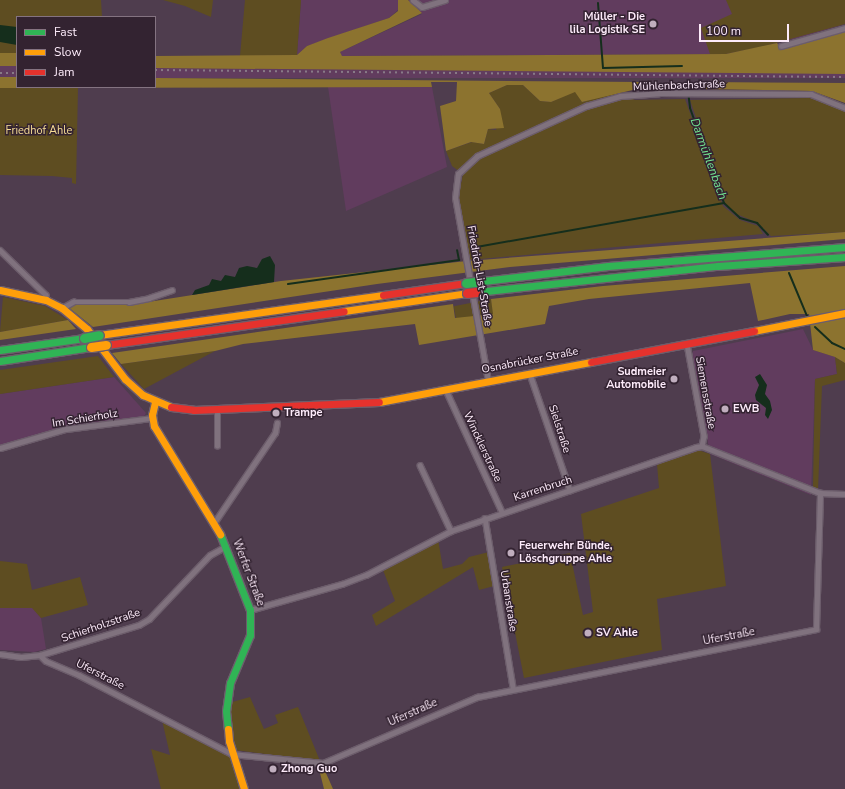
<!DOCTYPE html>
<meta charset="utf-8">
<style>
body{margin:0}
#map{position:relative;width:845px;height:789px;overflow:hidden;background:#4f3d4e;font-family:"Nunito Sans",sans-serif}
div>[style]{position:absolute}
.built>*{inset:0;background:#613c5e;transform-origin:0 0}
.green>*{inset:0;background:#5e4d21;transform-origin:0 0}
.forest>*{inset:0;background:#8c732f;transform-origin:0 0}
.water>*{inset:0;background:#152e1c}
.stream>*{height:2px;margin:-1px;padding:0 1px;transform-origin:1px;border-radius:1px;background:#152e1c}
.roads{filter:drop-shadow(1px 0 #6c5d6b) drop-shadow(-1px 0 #6c5d6b) drop-shadow(0 1px #6c5d6b) drop-shadow(0 -1px #6c5d6b)}
.street>*{height:4.5px;margin:-2.25px;padding:0 2.25px;transform-origin:2.25px;border-radius:2.25px;background:#80727e}
.fast>*{height:7px;margin:-3.5px;padding:0 3.5px;transform-origin:3.5px;border-radius:3.5px;background:#30b455}
.slow>*{height:7px;margin:-3.5px;padding:0 3.5px;transform-origin:3.5px;border-radius:3.5px;background:#ff9f0a}
.jam>*{height:7px;margin:-3.5px;padding:0 3.5px;transform-origin:3.5px;border-radius:3.5px;background:#e5322d}
.rail>*{height:2px;margin-top:-1px;transform-origin:0;background:repeating-linear-gradient(90deg,#887a87 0 2px,transparent 0 6px)}
.bridges{filter:drop-shadow(1px 0 #6c5d6b) drop-shadow(-1px 0 #6c5d6b) drop-shadow(0 1px #6c5d6b) drop-shadow(0 -1px #6c5d6b)}
.fast-bridge>*{height:9px;margin:-4.5px;padding:0 4.5px;transform-origin:4.5px;border-radius:4.5px;background:#30b455}
.slow-bridge>*{height:9px;margin:-4.5px;padding:0 4.5px;transform-origin:4.5px;border-radius:4.5px;background:#ff9f0a}
.jam-bridge>*{height:9px;margin:-4.5px;padding:0 4.5px;transform-origin:4.5px;border-radius:4.5px;background:#e5322d}
.dots>*{width:11px;height:11px;translate:-50% -50%;box-sizing:border-box;border:2px solid #332331;border-radius:50%}
span{translate:-50% -50%;white-space:nowrap;text-align:center;line-height:1.15;-webkit-text-stroke:3px #332331;paint-order:stroke}
.poi-label{font-size:11px;color:#fdebfa;font-weight:700}
.right{translate:-100% -50%;text-align:right}
.left{translate:0 -50%;text-align:left}
.street-label{font-size:11px;color:#fdebfa}
.park-label{font-size:11px;color:#f8de95}
.water-label{font-size:12px;color:#74e792;font-style:italic}
.legend{position:absolute;left:16px;top:16px;width:140px;height:72px;box-sizing:border-box;background:#332331;border:1px solid #847381;margin:0;padding:5px 7px;list-style:none;font-size:12px;color:#fdebfa}
.legend li{display:flex;align-items:center;gap:8px;height:20px}
.legend b{width:20px;border:1px solid #847381}
.scale{position:absolute;left:699px;top:24px;width:90px;height:18px;box-sizing:border-box;border:2px solid #fdebfa;border-top:0;padding-left:5px;font-size:12px;line-height:14px;white-space:nowrap;color:#fdebfa;-webkit-text-stroke:3px #332331;paint-order:stroke}
</style>
<div id="map">
<div class="built">
<i style="clip-path:polygon(301px 0,398px 0,398px 10px,389px 18px,307px 46px,297px 55px)"></i>
<i style="clip-path:polygon(408px 0,845px 0,845px 24px,802px 37px,726px 54px,342px 56px,340px 52px,422px 14px)"></i>
<i style="left:0;top:66px;width:17px;height:11px"></i>
<i style="left:155px;top:68px;width:690px;height:10px"></i>
<i style="clip-path:polygon(328px 87px,432px 87px,447px 167px,346px 211px)"></i>
<i style="clip-path:polygon(803px 329px,813px 350px,835px 357px,837px 374px,815px 379px,811px 495px,710px 454px,692px 355px,693px 351px)"></i>
<i style="clip-path:polygon(114px 377px,146px 413px,143px 418px,68px 427px,0 446px,0 394px)"></i>
<i style="clip-path:polygon(0 608px,33px 608px,41px 618px,46px 649px,34px 652px,0 650px)"></i>
</div>
<div class="green">
<i style="clip-path:polygon(0 0,101px 0,102px 17px,17px 17px,17px 53px,0 53px)"></i>
<i style="clip-path:polygon(163px 0,213px 0,211px 17px,185px 6px)"></i>
<i style="clip-path:polygon(245px 0,301px 0,297px 55px,240px 56px)"></i>
<i style="clip-path:polygon(726px 0,845px 0,845px 24px,765px 46px,726px 54px,710px 54px,701px 28px,732px 14px)"></i>
<i style="clip-path:polygon(507px 85px,523px 85px,540px 101px,551px 102px,575px 91px,583px 102px,617px 92px,635px 100px,685px 99px,723px 206px,740px 220px,758px 226px,763px 234px,469px 260px,458px 199px,463px 174px,452px 166px,446px 151px,472px 142px,484px 144px,488px 129px,496px 130px,500px 109px,489px 93px)"></i>
<i style="clip-path:polygon(0 88px,78px 88px,76px 184px,72px 183px,72px 178px,52px 176px,0 175px)"></i>
<i style="clip-path:polygon(810px 98px,845px 111px,845px 232px,771px 236px,758px 223px,732px 212px,725px 203px,690px 100px)"></i>
<i style="clip-path:polygon(3px 297px,45px 306px,68px 320px,0 332px)"></i>
<i style="left:491px;top:299px;width:15px;height:38px;rotate:79deg"></i>
<i style="clip-path:polygon(215px 351px,144px 389px,121px 364px)"></i>
<i style="clip-path:polygon(98px 356px,114px 377px,0 394px,0 370px)"></i>
<i style="clip-path:polygon(835px 357px,845px 363px,845px 380px,822px 386px,818px 490px,813px 487px,815px 379px,837px 374px)"></i>
<i style="clip-path:polygon(698px 450px,710px 454px,726px 586px,657px 599px,662px 650px,524px 678px,502px 567px,570px 553px,583px 615px,593px 612px,581px 514px,659px 488px,657px 464px)"></i>
<i style="clip-path:polygon(438px 539px,443px 569px,462px 564px,469px 557px,489px 552px,494px 586px,479px 590px,473px 567px,376px 626px,372px 615px,395px 601px,383px 570px)"></i>
<i style="clip-path:polygon(0 561px,27px 564px,32px 590px,80px 577px,88px 605px,41px 618px,32px 608px,0 608px)"></i>
<i style="clip-path:polygon(250px 697px,264px 729px,278px 723px,275px 715px,298px 707px,320px 761px,235px 750px,230px 730px,229px 703px)"></i>
<i style="clip-path:polygon(162px 720px,229px 755px,240px 789px,161px 789px,151px 749px,170px 755px)"></i>
</div>
<div class="forest">
<i style="clip-path:polygon(398px 0,408px 0,422px 13px,340px 52px,342px 56px,726px 54px,777px 43px,781px 48px,845px 30px,845px 74px,155px 68px,155px 56px,297px 55px,307px 46px,328px 38px,389px 18px,398px 11px)"></i>
<i style="left:0;top:53px;width:17px;height:13px"></i>
<i style="clip-path:polygon(0 77px,17px 77px,17px 87px,155px 87px,155px 78px,641px 82px,641px 88px,582px 102px,575px 92px,551px 102px,540px 101px,523px 85px,507px 85px,489px 93px,500px 109px,504px 128px,488px 129px,484px 144px,471px 142px,446px 151px,440px 106px,456px 101px,457px 82px,431px 82px,432px 87px,0 88px)"></i>
<i style="clip-path:polygon(704px 82px,845px 83px,845px 103px,812px 91px,704px 89px)"></i>
<i style="clip-path:polygon(845px 232px,845px 239px,510px 267px,377px 284px,93px 327px,68px 307px,73px 304px,129px 305px,281px 281px,467px 261px)"></i>
<i style="clip-path:polygon(845px 266px,845px 363px,835px 357px,813px 350px,809px 314px,790px 314px,758px 321px,750px 283px,589px 299px,549px 306px,545px 324px,419px 345px,415px 324px,243px 344px,215px 351px,121px 364px,112px 353px,453px 304px,455px 318px,493px 314px,491px 299px,603px 286px)"></i>
<i style="clip-path:polygon(68px 320px,76px 329px,0 340px,0 332px)"></i>
<i style="clip-path:polygon(322px 764px,333px 789px,324px 789px,318px 765px)"></i>
</div>
<div class="water">
<i style="clip-path:polygon(0 25px,17px 27px,17px 45px,0 42px)"></i>
<i style="clip-path:polygon(270px 256px,275px 265px,274px 282px,192px 295px,195px 290px,209px 285px,212px 279px,221px 281px,225px 275px,235px 277px,239px 268px,247px 266px,257px 268px,262px 259px)"></i>
<i style="clip-path:polygon(760px 374px,767px 385px,765px 394px,770px 401px,772px 410px,768px 419px,765px 415px,766px 408px,756px 400px,755px 395px,759px 385px,755px 377px)"></i>
</div>
<div class="stream">
<i style="left:598px;top:3px;width:65px;rotate:85.6deg"></i>
<i style="left:603px;top:68px;width:79px;rotate:-1.5deg"></i>
<i style="left:687px;top:83px;width:25px;rotate:83deg"></i>
<i style="left:690px;top:108px;width:101px;rotate:70.3deg"></i>
<i style="left:724px;top:203px;width:22px;rotate:43deg"></i>
<i style="left:740px;top:218px;width:18px;rotate:16deg"></i>
<i style="left:757px;top:223px;width:16px;rotate:47deg"></i>
<i style="left:471px;top:248px;width:257px;rotate:-10.1deg"></i>
<i style="left:789px;top:273px;width:47px;rotate:67.3deg"></i>
<i style="left:288px;top:284px;width:173px;rotate:-8deg"></i>
<i style="left:459px;top:260px;width:10px;rotate:-101deg"></i>
<i style="left:815px;top:327px;width:23px;rotate:43deg"></i>
<i style="left:832px;top:343px;width:14px;rotate:25deg"></i>
</div>
<div class="roads">
<div class="street">
<i style="left:413px;top:0;width:11px;rotate:38deg"></i>
<i style="left:422px;top:7px;width:24px;rotate:-17deg"></i>
<i style="left:781px;top:46px;width:66px;rotate:-15.7deg"></i>
<i style="left:0;top:250px;width:64px;rotate:44.4deg"></i>
<i style="left:46px;top:295px;width:5px;rotate:90deg"></i>
<i style="left:62px;top:308px;width:13px;rotate:-29deg"></i>
<i style="left:73px;top:302px;width:56px"></i>
<i style="left:129px;top:302px;width:20px;rotate:-11deg"></i>
<i style="left:149px;top:298px;width:24px;rotate:-19deg"></i>
<i style="left:687px;top:344px;width:94px;rotate:79.5deg"></i>
<i style="left:704px;top:436px;width:10px;rotate:101deg"></i>
<i style="left:530px;top:374px;width:123px;rotate:71deg"></i>
<i style="left:488px;top:381px;width:186px;rotate:-100.2deg"></i>
<i style="left:455px;top:198px;width:24px;rotate:-83deg"></i>
<i style="left:458px;top:174px;width:26px;rotate:-43deg"></i>
<i style="left:477px;top:156px;width:120px;rotate:-24.6deg"></i>
<i style="left:586px;top:106px;width:35px;rotate:-16deg"></i>
<i style="left:620px;top:96px;width:39px;rotate:-4deg"></i>
<i style="left:659px;top:93px;width:152px;rotate:0.4deg"></i>
<i style="left:811px;top:94px;width:37px;rotate:22deg"></i>
<i style="left:446px;top:390px;width:134px;rotate:65.3deg"></i>
<i style="left:217px;top:446px;width:36px;rotate:-90deg"></i>
<i style="left:0;top:448px;width:69px;rotate:-16.1deg"></i>
<i style="left:66px;top:429px;width:87px;rotate:-7.3deg"></i>
<i style="left:420px;top:465px;width:73px;rotate:64.8deg"></i>
<i style="left:485px;top:518px;width:172px;rotate:80.6deg"></i>
<i style="left:214px;top:523px;width:109px;rotate:-55.9deg"></i>
<i style="left:275px;top:433px;width:10px;rotate:-79deg"></i>
<i style="left:250px;top:610px;width:96px;rotate:-15.8deg"></i>
<i style="left:342px;top:584px;width:26px;rotate:-21deg"></i>
<i style="left:366px;top:575px;width:96px;rotate:-27.4deg"></i>
<i style="left:451px;top:531px;width:259px;rotate:-18.9deg"></i>
<i style="left:696px;top:447px;width:6px;rotate:-9deg"></i>
<i style="left:702px;top:446px;width:127px;rotate:21.7deg"></i>
<i style="left:820px;top:493px;width:25px;rotate:2deg"></i>
<i style="left:0;top:654px;width:21px;rotate:8deg"></i>
<i style="left:21px;top:657px;width:19px;rotate:-6deg"></i>
<i style="left:40px;top:655px;width:103px;rotate:-16.9deg"></i>
<i style="left:139px;top:625px;width:12px;rotate:-31deg"></i>
<i style="left:149px;top:619px;width:88px;rotate:-46.4deg"></i>
<i style="left:210px;top:555px;width:18px;rotate:-29deg"></i>
<i style="left:40px;top:655px;width:8px;rotate:45deg"></i>
<i style="left:46px;top:661px;width:36px;rotate:23deg"></i>
<i style="left:79px;top:675px;width:172px;rotate:27.3deg"></i>
<i style="left:232px;top:754px;width:91px;rotate:5.6deg"></i>
<i style="left:323px;top:763px;width:168px;rotate:-23.2deg"></i>
<i style="left:477px;top:697px;width:346px;rotate:-11.3deg"></i>
<i style="left:816px;top:629px;width:136px;rotate:-88.3deg"></i>
</div>
<div class="fast">
<i style="left:475px;top:282px;width:134px;rotate:-6.9deg"></i>
<i style="left:608px;top:266px;width:238px;rotate:-4.6deg"></i>
<i style="left:477px;top:292px;width:242px;rotate:-6.2deg"></i>
<i style="left:718px;top:266px;width:127px;rotate:-4.1deg"></i>
<i style="left:0;top:350px;width:85px;rotate:-8.1deg"></i>
<i style="left:0;top:361px;width:92px;rotate:-8.7deg"></i>
<i style="left:220px;top:534px;width:82px;rotate:68.5deg"></i>
<i style="left:250px;top:610px;width:25px;rotate:90deg"></i>
<i style="left:250px;top:635px;width:52px;rotate:112.6deg"></i>
<i style="left:230px;top:683px;width:28px;rotate:98deg"></i>
<i style="left:226px;top:711px;width:18px;rotate:84deg"></i>
</div>
<div class="slow">
<i style="left:0;top:290px;width:47px;rotate:12.3deg"></i>
<i style="left:46px;top:300px;width:18px;rotate:27deg"></i>
<i style="left:62px;top:308px;width:33px;rotate:40deg"></i>
<i style="left:87px;top:329px;width:63px;rotate:52.8deg"></i>
<i style="left:125px;top:379px;width:24px;rotate:42deg"></i>
<i style="left:143px;top:395px;width:30px;rotate:23deg"></i>
<i style="left:344px;top:311px;width:124px;rotate:-8.3deg"></i>
<i style="left:754px;top:331px;width:93px;rotate:-11.2deg"></i>
<i style="left:99px;top:335px;width:287px;rotate:-8deg"></i>
<i style="left:155px;top:402px;width:13px;rotate:103deg"></i>
<i style="left:152px;top:415px;width:11px;rotate:80deg"></i>
<i style="left:154px;top:426px;width:127px;rotate:58.6deg"></i>
<i style="left:379px;top:402px;width:216px;rotate:-10.7deg"></i>
<i style="left:228px;top:729px;width:12px;rotate:85deg"></i>
<i style="left:229px;top:741px;width:50px;rotate:72.6deg"></i>
</div>
<div class="jam">
<i style="left:383px;top:295px;width:84px;rotate:-8.2deg"></i>
<i style="left:106px;top:345px;width:240px;rotate:-8.1deg"></i>
<i style="left:591px;top:362px;width:166px;rotate:-10.8deg"></i>
<i style="left:171px;top:407px;width:23px;rotate:7deg"></i>
<i style="left:194px;top:410px;width:185px;rotate:-2.5deg"></i>
</div>
</div>
<div class="rail">
<i style="left:155px;top:70px;width:690px;rotate:0.58deg"></i>
<i style="left:0;top:73px;width:17px"></i>
</div>
<div class="bridges">
<div class="fast-bridge">
<i style="left:466px;top:283px;width:9px;rotate:-6deg"></i>
<i style="left:84px;top:338px;width:15px;rotate:-11deg"></i>
</div>
<div class="slow-bridge">
<i style="left:91px;top:347px;width:15px;rotate:-8deg"></i>
</div>
<div class="jam-bridge">
<i style="left:467px;top:293px;width:10px;rotate:-6deg"></i>
</div>
</div>
<div class="dots">
<i style="left:653px;top:24px;background:#c0aebe"></i>
<i style="left:674px;top:379px;background:#c0aebe"></i>
<i style="left:725px;top:409px;background:#c0aebe"></i>
<i style="left:276px;top:413px;background:#c0aebe"></i>
<i style="left:511px;top:553px;background:#c0aebe"></i>
<i style="left:588px;top:633px;background:#c0aebe"></i>
<i style="left:273px;top:769px;background:#c0aebe"></i>
</div>
<div class="poi-label">
<span class="right" style="left:645px;top:24px">Müller - Die<br>lila Logistik SE</span>
<span class="right" style="left:666px;top:379px">Sudmeier<br>Automobile</span>
<span class="left" style="left:733px;top:409px">EWB</span>
<span class="left" style="left:284px;top:413px">Trampe</span>
<span class="left" style="left:519px;top:553px">Feuerwehr Bünde,<br>Löschgruppe Ahle</span>
<span class="left" style="left:596px;top:633px">SV Ahle</span>
<span class="left" style="left:281px;top:769px">Zhong Guo</span>
</div>
<div class="street-label">
<span style="left:679px;top:86px;rotate:-2deg">Mühlenbachstraße</span>
<span style="left:479px;top:276px;rotate:80deg">Friedrich-List-Straße</span>
<span style="left:530px;top:361px;rotate:-11deg">Osnabrücker Straße</span>
<span style="left:705px;top:393px;rotate:80deg">Siemensstraße</span>
<span style="left:85px;top:419px;rotate:-9deg">Im Schierholz</span>
<span style="left:559px;top:429px;rotate:72deg">Sielstraße</span>
<span style="left:482px;top:447px;rotate:65deg">Wincklerstraße</span>
<span style="left:543px;top:489px;rotate:-18deg">Karrenbruch</span>
<span style="left:248px;top:573px;rotate:69deg">Werfer Straße</span>
<span style="left:508px;top:601px;rotate:81deg">Urbanstraße</span>
<span style="left:101px;top:626px;rotate:-19deg">Schierholzstraße</span>
<span style="left:729px;top:637px;rotate:-11deg">Uferstraße</span>
<span style="left:100px;top:675px;rotate:27deg">Uferstraße</span>
<span style="left:413px;top:713px;rotate:-24deg">Uferstraße</span>
</div>
<div class="park-label">
<span style="left:39px;top:131px">Friedhof Ahle</span>
</div>
<div class="water-label">
<span style="left:708px;top:159px;rotate:70deg">Darmühlenbach</span>
</div>
<ul class="legend">
<li><b style="height:5px;background:#30b455"></b>Fast</li>
<li><b style="height:5px;background:#ff9f0a"></b>Slow</li>
<li><b style="height:5px;background:#e5322d"></b>Jam</li>
</ul>
<div class="scale">100 m</div>
</div>
